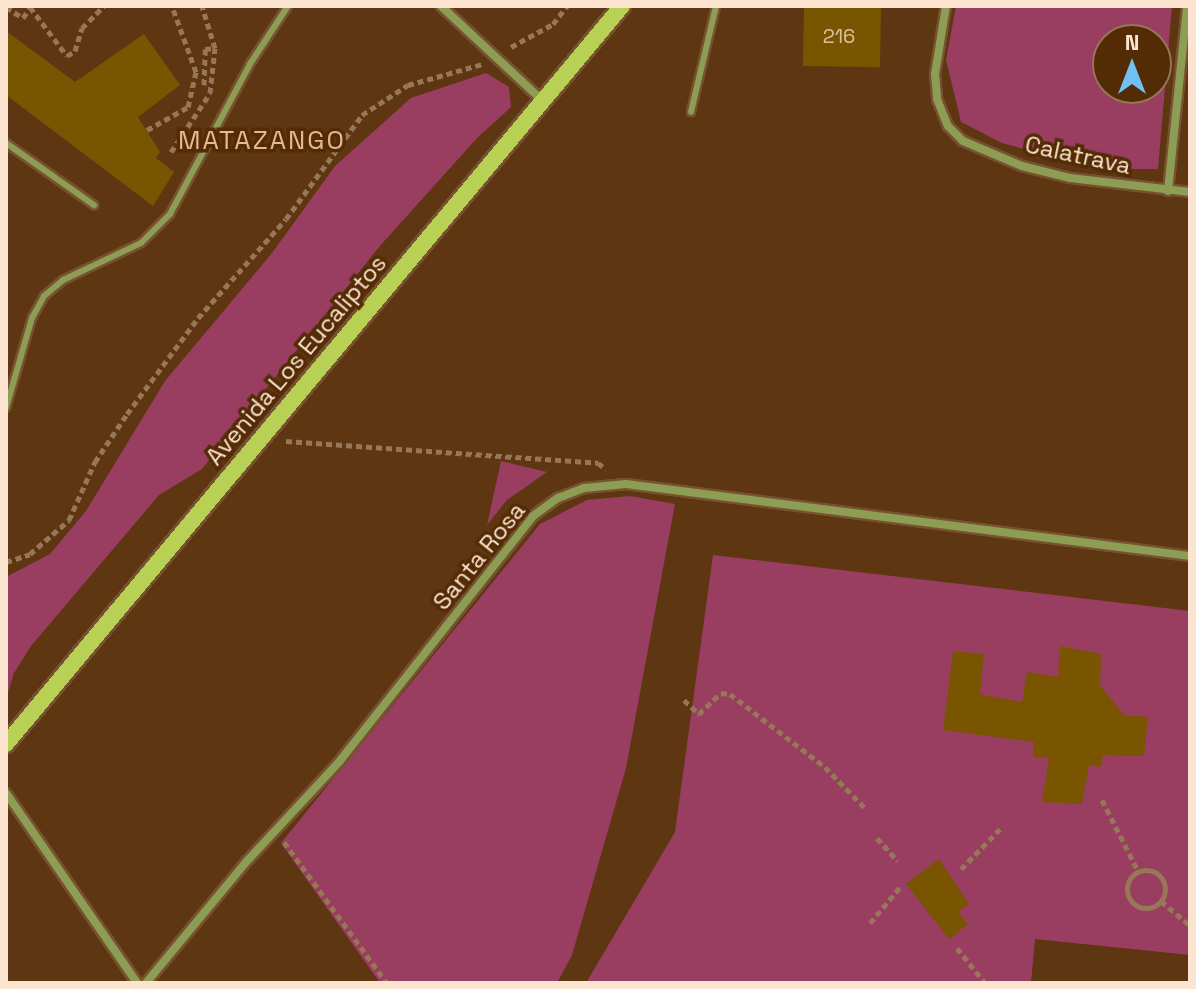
<!DOCTYPE html>
<style>
body{margin:0}
#map{position:relative;width:1196px;height:989px;overflow:hidden;background:#5e3612;font-family:"Space Grotesk",sans-serif}
div>[style]{position:absolute}
.green>*{inset:0;background:#993e60}
.building>*{inset:0;background:#7a5501;transform-origin:0 0}
.path>*{height:5px;margin-top:-2.5px;transform-origin:0;background:repeating-linear-gradient(90deg,#987658 0 6px,transparent 0 10px)}
.path>.ring{margin:-2.5px;padding:0;box-sizing:content-box;background:none;border:5px solid #987658;border-radius:50%}
.roads{filter:drop-shadow(2px 0 #775231) drop-shadow(-2px 0 #775231) drop-shadow(0 2px #775231) drop-shadow(0 -2px #775231)}
.lane>*{height:6px;margin:-3px;padding:0 3px;transform-origin:3px;border-radius:3px;background:#8d9d53}
.street>*{height:8px;margin:-4px;padding:0 4px;transform-origin:4px;border-radius:4px;background:#8d9d53}
.secondary>*{height:16px;margin:-8px;padding:0 8px;transform-origin:8px;border-radius:8px;background:#b8d053}
span{translate:-50% -50%;white-space:nowrap;text-align:center;line-height:1.15;-webkit-text-stroke:7px #532c05;paint-order:stroke}
.number-label{font-size:20px;color:#dcc09d}
.number-label span{-webkit-text-stroke-width:0}
.street-label{font-size:24px;color:#fde4d1}
.neighbourhood-label{font-size:26px;color:#e7b792;letter-spacing:2px}
.frame{position:absolute;inset:0;border:8px solid #fde4d1;pointer-events:none}
.north{position:absolute;left:1092px;top:24px;width:80px;height:80px;box-sizing:border-box;background:#532c05;border:2px solid #977657;border-radius:50%;rotate:0deg;font-size:22px;font-weight:700;line-height:32px;text-align:center;color:#fde4d1}
.north::after{content:'';display:block;margin:auto;width:28px;height:36px;background:#72c1f5;clip-path:polygon(50% 0,100% 100%,50% 72%,0 100%)}
</style>
<div id="map">
<div class="green">
<i style="clip-path:polygon(evenodd,956px 6px,1172px 6px,1158px 169px,1098px 169px,1002px 143px,961px 122px,946px 60px,956px 6px,1108px 40px,1156px 40px,1156px 88px,1108px 88px,1108px 40px)"></i>
<i style="clip-path:polygon(486px 73px,509px 87px,511px 107px,478px 137px,379px 247px,202px 469px,159px 495px,31px 646px,14px 673px,6px 699px,6px 577px,50px 554px,86px 511px,165px 381px,272px 253px,335px 166px,411px 98px)"></i>
<i style="clip-path:polygon(501px 461px,547px 472px,507px 500px,487px 525px)"></i>
<i style="clip-path:polygon(630px 496px,675px 504px,626px 768px,572px 955px,557px 983px,380px 983px,281px 843px,540px 524px,587px 500px)"></i>
<i style="clip-path:polygon(713px 555px,1190px 611px,1190px 955px,1035px 939px,1031px 983px,586px 983px,675px 832px)"></i>
</div>
<div class="building">
<i style="left:804px;top:6px;width:77px;height:60px;rotate:1deg"></i>
<i style="clip-path:polygon(6px 31px,75px 82px,144px 34px,180px 85px,138px 117px,160px 152px,156px 158px,174px 172px,153px 206px,6px 95px)"></i>
<i style="clip-path:polygon(1060px 646px,1101px 654px,1100px 685px,1124px 715px,1148px 717px,1144px 756px,1103px 755px,1101px 767px,1089px 765px,1082px 804px,1042px 802px,1049px 758px,1033px 757px,1034px 742px,943px 730px,953px 651px,984px 654px,980px 694px,1022px 702px,1027px 672px,1058px 677px)"></i>
<i style="clip-path:polygon(939px 859px,969px 904px,958px 912px,968px 924px,949px 939px,906px 884px)"></i>
</div>
<div class="path">
<i style="left:6px;top:7px;width:20px;rotate:33deg"></i>
<i style="left:23px;top:18px;width:14px;rotate:-56deg"></i>
<i style="left:30px;top:7px;width:61px;rotate:52.9deg"></i>
<i style="left:67px;top:56px;width:9px;rotate:-32deg"></i>
<i style="left:75px;top:51px;width:24px;rotate:-73deg"></i>
<i style="left:82px;top:28px;width:31px;rotate:-45deg"></i>
<i style="left:511px;top:47px;width:48px;rotate:-28.7deg"></i>
<i style="left:553px;top:24px;width:23px;rotate:-52deg"></i>
<i style="left:204px;top:85px;width:36px;rotate:-88deg"></i>
<i style="left:205px;top:49px;width:10px;rotate:-6deg"></i>
<i style="left:147px;top:130px;width:47px;rotate:-29.3deg"></i>
<i style="left:188px;top:107px;width:36px;rotate:-77deg"></i>
<i style="left:196px;top:72px;width:70px;rotate:-110deg"></i>
<i style="left:171px;top:152px;width:71px;rotate:-56.5deg"></i>
<i style="left:210px;top:93px;width:45px;rotate:-83.7deg"></i>
<i style="left:215px;top:48px;width:44px;rotate:-107.2deg"></i>
<i style="left:286px;top:441px;width:313px;rotate:4deg"></i>
<i style="left:598px;top:463px;width:10px;rotate:37deg"></i>
<i style="left:6px;top:562px;width:25px;rotate:-18deg"></i>
<i style="left:30px;top:554px;width:52px;rotate:-41.1deg"></i>
<i style="left:69px;top:520px;width:64px;rotate:-65.9deg"></i>
<i style="left:95px;top:462px;width:58px;rotate:-56.3deg"></i>
<i style="left:127px;top:414px;width:119px;rotate:-53.5deg"></i>
<i style="left:198px;top:318px;width:132px;rotate:-48.4deg"></i>
<i style="left:286px;top:219px;width:129px;rotate:-53.8deg"></i>
<i style="left:362px;top:115px;width:55px;rotate:-33.1deg"></i>
<i style="left:408px;top:85px;width:77px;rotate:-15.8deg"></i>
<i style="left:684px;top:700px;width:21px;rotate:43deg"></i>
<i style="left:699px;top:714px;width:30px;rotate:-44deg"></i>
<i style="left:721px;top:693px;width:9px;rotate:6deg"></i>
<i style="left:730px;top:694px;width:120px;rotate:37.5deg"></i>
<i style="left:825px;top:767px;width:60px;rotate:45.7deg"></i>
<i style="left:1102px;top:800px;width:80px;rotate:63.1deg"></i>
<i style="left:877px;top:838px;width:31px;rotate:48deg"></i>
<i style="left:284px;top:842px;width:175px;rotate:53.9deg"></i>
<i style="left:961px;top:869px;width:60px;rotate:-45.7deg"></i>
<i class="ring" style="left:1127px;top:870px;width:33px;height:33px"></i>
<i style="left:1161px;top:901px;width:38px;rotate:40deg"></i>
<i style="left:870px;top:923px;width:48px;rotate:-50deg"></i>
<i style="left:957px;top:948px;width:45px;rotate:51.3deg"></i>
</div>
<div class="roads">
<div class="lane">
<i style="left:691px;top:112px;width:109px;rotate:-76.7deg"></i>
<i style="left:6px;top:143px;width:108px;rotate:35.2deg"></i>
<i style="left:6px;top:408px;width:94px;rotate:-73.9deg"></i>
<i style="left:32px;top:318px;width:25px;rotate:-61deg"></i>
<i style="left:44px;top:296px;width:25px;rotate:-40deg"></i>
<i style="left:63px;top:280px;width:86px;rotate:-25.4deg"></i>
<i style="left:141px;top:243px;width:41px;rotate:-45deg"></i>
<i style="left:170px;top:214px;width:170px;rotate:-61.9deg"></i>
<i style="left:250px;top:64px;width:69px;rotate:-56.8deg"></i>
</div>
<div class="street">
<i style="left:441px;top:6px;width:139px;rotate:43deg"></i>
<i style="left:946px;top:6px;width:69px;rotate:99.2deg"></i>
<i style="left:935px;top:74px;width:25px;rotate:85deg"></i>
<i style="left:937px;top:99px;width:29px;rotate:68deg"></i>
<i style="left:948px;top:126px;width:21px;rotate:45deg"></i>
<i style="left:963px;top:141px;width:64px;rotate:23deg"></i>
<i style="left:1022px;top:166px;width:49px;rotate:14deg"></i>
<i style="left:1070px;top:178px;width:121px;rotate:6.7deg"></i>
<i style="left:1168px;top:191px;width:186px;rotate:-84.1deg"></i>
<i style="left:6px;top:793px;width:231px;rotate:55.4deg"></i>
<i style="left:146px;top:983px;width:158px;rotate:-50.4deg"></i>
<i style="left:247px;top:861px;width:135px;rotate:-47.1deg"></i>
<i style="left:339px;top:762px;width:313px;rotate:-51.7deg"></i>
<i style="left:533px;top:516px;width:31px;rotate:-36deg"></i>
<i style="left:558px;top:498px;width:28px;rotate:-21deg"></i>
<i style="left:584px;top:488px;width:42px;rotate:-5.4deg"></i>
<i style="left:626px;top:484px;width:569px;rotate:7.28deg"></i>
</div>
<div class="secondary">
<i style="left:6px;top:744px;width:961px;rotate:-50.15deg"></i>
</div>
</div>
<div class="number-label">
<span style="left:839px;top:36px">216</span>
</div>
<div class="street-label">
<span style="left:1078px;top:155px;rotate:12deg">Calatrava</span>
<span style="left:296px;top:360px;rotate:-50deg">Avenida Los Eucaliptos</span>
<span style="left:479px;top:556px;rotate:-51deg">Santa Rosa</span>
</div>
<div class="neighbourhood-label">
<span style="left:262px;top:141px">MATAZANGO</span>
</div>
<div class="frame"></div>
<div class="north">N</div>
</div>
